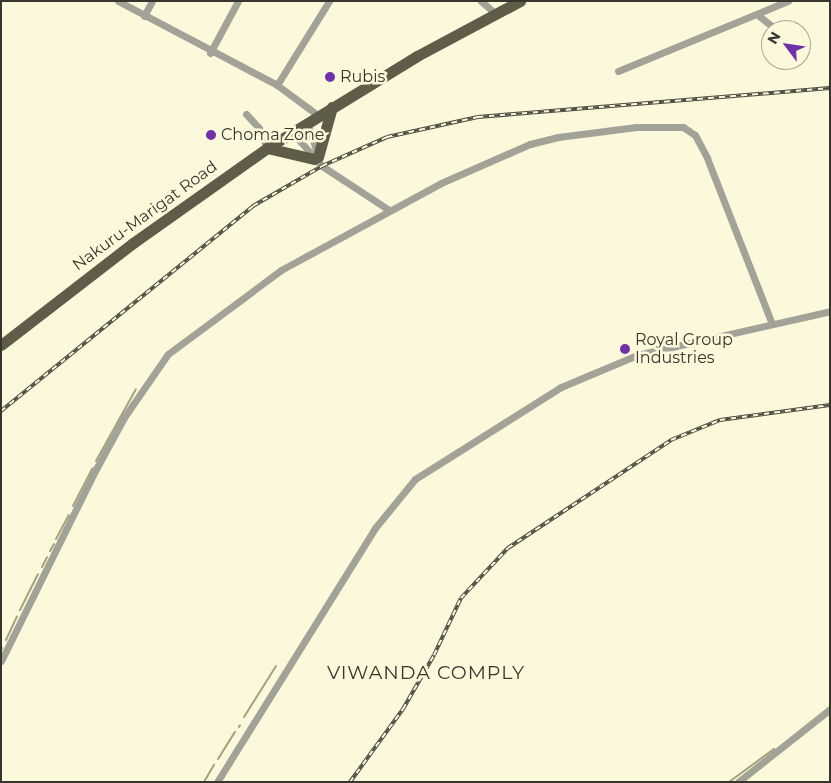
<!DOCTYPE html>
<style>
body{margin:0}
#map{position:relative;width:831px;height:783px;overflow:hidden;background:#fbf8dc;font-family:Montserrat,sans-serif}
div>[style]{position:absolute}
.stream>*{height:2px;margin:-1px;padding:0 1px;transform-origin:1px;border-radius:1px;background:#a5a17b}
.minor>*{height:7px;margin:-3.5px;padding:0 3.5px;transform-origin:3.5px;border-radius:3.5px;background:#a3a297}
.primary>*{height:11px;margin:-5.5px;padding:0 5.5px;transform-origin:5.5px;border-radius:5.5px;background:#5f5d49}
.rail>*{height:4px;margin-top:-2px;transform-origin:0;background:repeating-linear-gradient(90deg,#fbf8dc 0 5.5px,#4c4b3f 0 11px);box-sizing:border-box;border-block:1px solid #4c4b3f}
.dots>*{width:14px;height:14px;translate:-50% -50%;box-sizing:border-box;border:2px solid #fbf8dc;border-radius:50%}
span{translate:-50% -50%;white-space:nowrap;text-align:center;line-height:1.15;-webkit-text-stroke:5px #fbf8dc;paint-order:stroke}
.poi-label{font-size:16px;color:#37362c}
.left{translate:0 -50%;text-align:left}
.street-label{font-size:16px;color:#37362c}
.quarter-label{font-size:19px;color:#37362c;letter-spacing:1px}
.frame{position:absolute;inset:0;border:2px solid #37362c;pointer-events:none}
.north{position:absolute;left:761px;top:20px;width:50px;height:50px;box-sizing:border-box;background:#fbf8dc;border:1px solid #adaa96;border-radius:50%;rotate:301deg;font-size:14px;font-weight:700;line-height:20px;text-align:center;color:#37362c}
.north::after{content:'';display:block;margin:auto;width:18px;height:22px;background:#7031a6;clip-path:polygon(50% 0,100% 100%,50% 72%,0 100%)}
</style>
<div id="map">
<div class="stream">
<i style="left:96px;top:461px;width:82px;rotate:-60.9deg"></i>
<i style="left:73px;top:506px;width:42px;rotate:-62.8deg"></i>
<i style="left:56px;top:539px;width:27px;rotate:-62deg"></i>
<i style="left:50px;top:551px;width:8px;rotate:-60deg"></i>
<i style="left:42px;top:567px;width:11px;rotate:-63deg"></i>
<i style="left:20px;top:610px;width:40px;rotate:-63.4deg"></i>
<i style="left:6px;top:640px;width:26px;rotate:-65deg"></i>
<i style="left:1px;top:650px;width:2px;rotate:-63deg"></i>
<i style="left:244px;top:717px;width:60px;rotate:-57.9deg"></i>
<i style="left:239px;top:727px;width:2px;rotate:-63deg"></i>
<i style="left:218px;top:759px;width:32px;rotate:-58deg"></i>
<i style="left:204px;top:782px;width:20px;rotate:-60deg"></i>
<i style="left:729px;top:782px;width:56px;rotate:-36.3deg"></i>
</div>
<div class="minor">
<i style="left:118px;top:1px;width:180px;rotate:27.8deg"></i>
<i style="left:277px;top:85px;width:52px;rotate:36.4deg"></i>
<i style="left:481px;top:1px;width:20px;rotate:41deg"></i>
<i style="left:144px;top:16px;width:17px;rotate:-62deg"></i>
<i style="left:759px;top:16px;width:23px;rotate:38deg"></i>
<i style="left:801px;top:48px;width:5px;rotate:37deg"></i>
<i style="left:210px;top:53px;width:59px;rotate:-61.7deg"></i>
<i style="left:618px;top:71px;width:184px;rotate:-22.4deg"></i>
<i style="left:277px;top:85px;width:99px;rotate:-58.2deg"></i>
<i style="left:246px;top:114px;width:19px;rotate:47deg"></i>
<i style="left:259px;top:128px;width:22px;rotate:68deg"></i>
<i style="left:307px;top:122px;width:35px;rotate:72deg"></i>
<i style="left:292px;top:132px;width:45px;rotate:48.6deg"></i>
<i style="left:322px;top:166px;width:80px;rotate:33.3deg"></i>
<i style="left:1px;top:661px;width:214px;rotate:-63.7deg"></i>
<i style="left:96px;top:469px;width:60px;rotate:-61.3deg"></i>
<i style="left:125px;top:416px;width:75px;rotate:-55.3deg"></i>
<i style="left:168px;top:354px;width:141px;rotate:-36.6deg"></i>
<i style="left:281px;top:270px;width:182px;rotate:-28.5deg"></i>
<i style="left:441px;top:183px;width:97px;rotate:-23.7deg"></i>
<i style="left:530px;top:144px;width:29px;rotate:-14deg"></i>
<i style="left:558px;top:137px;width:79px;rotate:-7.3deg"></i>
<i style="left:636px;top:127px;width:47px"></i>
<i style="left:683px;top:127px;width:14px;rotate:34deg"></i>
<i style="left:695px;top:135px;width:26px;rotate:62deg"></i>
<i style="left:707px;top:158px;width:178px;rotate:68.6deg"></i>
<i style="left:217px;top:782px;width:299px;rotate:-58.1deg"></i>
<i style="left:375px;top:528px;width:63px;rotate:-50.8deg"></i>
<i style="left:415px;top:479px;width:173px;rotate:-32.2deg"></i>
<i style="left:561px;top:387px;width:82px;rotate:-22.8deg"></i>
<i style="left:637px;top:355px;width:198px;rotate:-12.8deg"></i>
<i style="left:738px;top:782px;width:117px;rotate:-38.4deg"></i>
</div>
<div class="primary">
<i style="left:267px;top:148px;width:48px;rotate:13.2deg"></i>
<i style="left:318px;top:157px;width:52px;rotate:-74.4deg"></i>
<i style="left:1px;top:345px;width:167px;rotate:-37.7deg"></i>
<i style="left:133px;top:243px;width:164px;rotate:-35.3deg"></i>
<i style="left:267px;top:148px;width:176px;rotate:-31.5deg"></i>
<i style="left:417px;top:56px;width:117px;rotate:-28.1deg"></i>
</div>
<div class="rail">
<i style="left:1px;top:411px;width:325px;rotate:-39.1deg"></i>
<i style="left:253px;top:206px;width:80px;rotate:-30.1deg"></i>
<i style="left:322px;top:166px;width:71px;rotate:-24deg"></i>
<i style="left:387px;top:137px;width:93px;rotate:-12.4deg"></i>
<i style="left:478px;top:117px;width:353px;rotate:-4.7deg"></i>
<i style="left:350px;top:782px;width:90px;rotate:-54deg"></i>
<i style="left:403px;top:709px;width:62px;rotate:-60.1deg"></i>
<i style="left:434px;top:655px;width:63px;rotate:-64.7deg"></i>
<i style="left:461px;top:598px;width:69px;rotate:-46.8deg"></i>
<i style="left:508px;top:548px;width:196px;rotate:-33.5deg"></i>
<i style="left:671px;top:440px;width:53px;rotate:-22.2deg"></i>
<i style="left:720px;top:420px;width:111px;rotate:-7.8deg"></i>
</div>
<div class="dots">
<i style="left:330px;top:77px;background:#7031a6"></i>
<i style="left:211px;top:135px;background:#7031a6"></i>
<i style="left:625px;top:349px;background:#7031a6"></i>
</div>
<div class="poi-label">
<span class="left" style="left:340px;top:77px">Rubis</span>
<span class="left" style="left:221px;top:135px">Choma Zone</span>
<span class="left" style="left:635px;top:349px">Royal Group<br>Industries</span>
</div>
<div class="street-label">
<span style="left:145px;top:216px;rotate:-36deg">Nakuru-Marigat Road</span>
</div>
<div class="quarter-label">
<span style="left:426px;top:673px">VIWANDA COMPLY</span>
</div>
<div class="frame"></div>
<div class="north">N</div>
</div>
